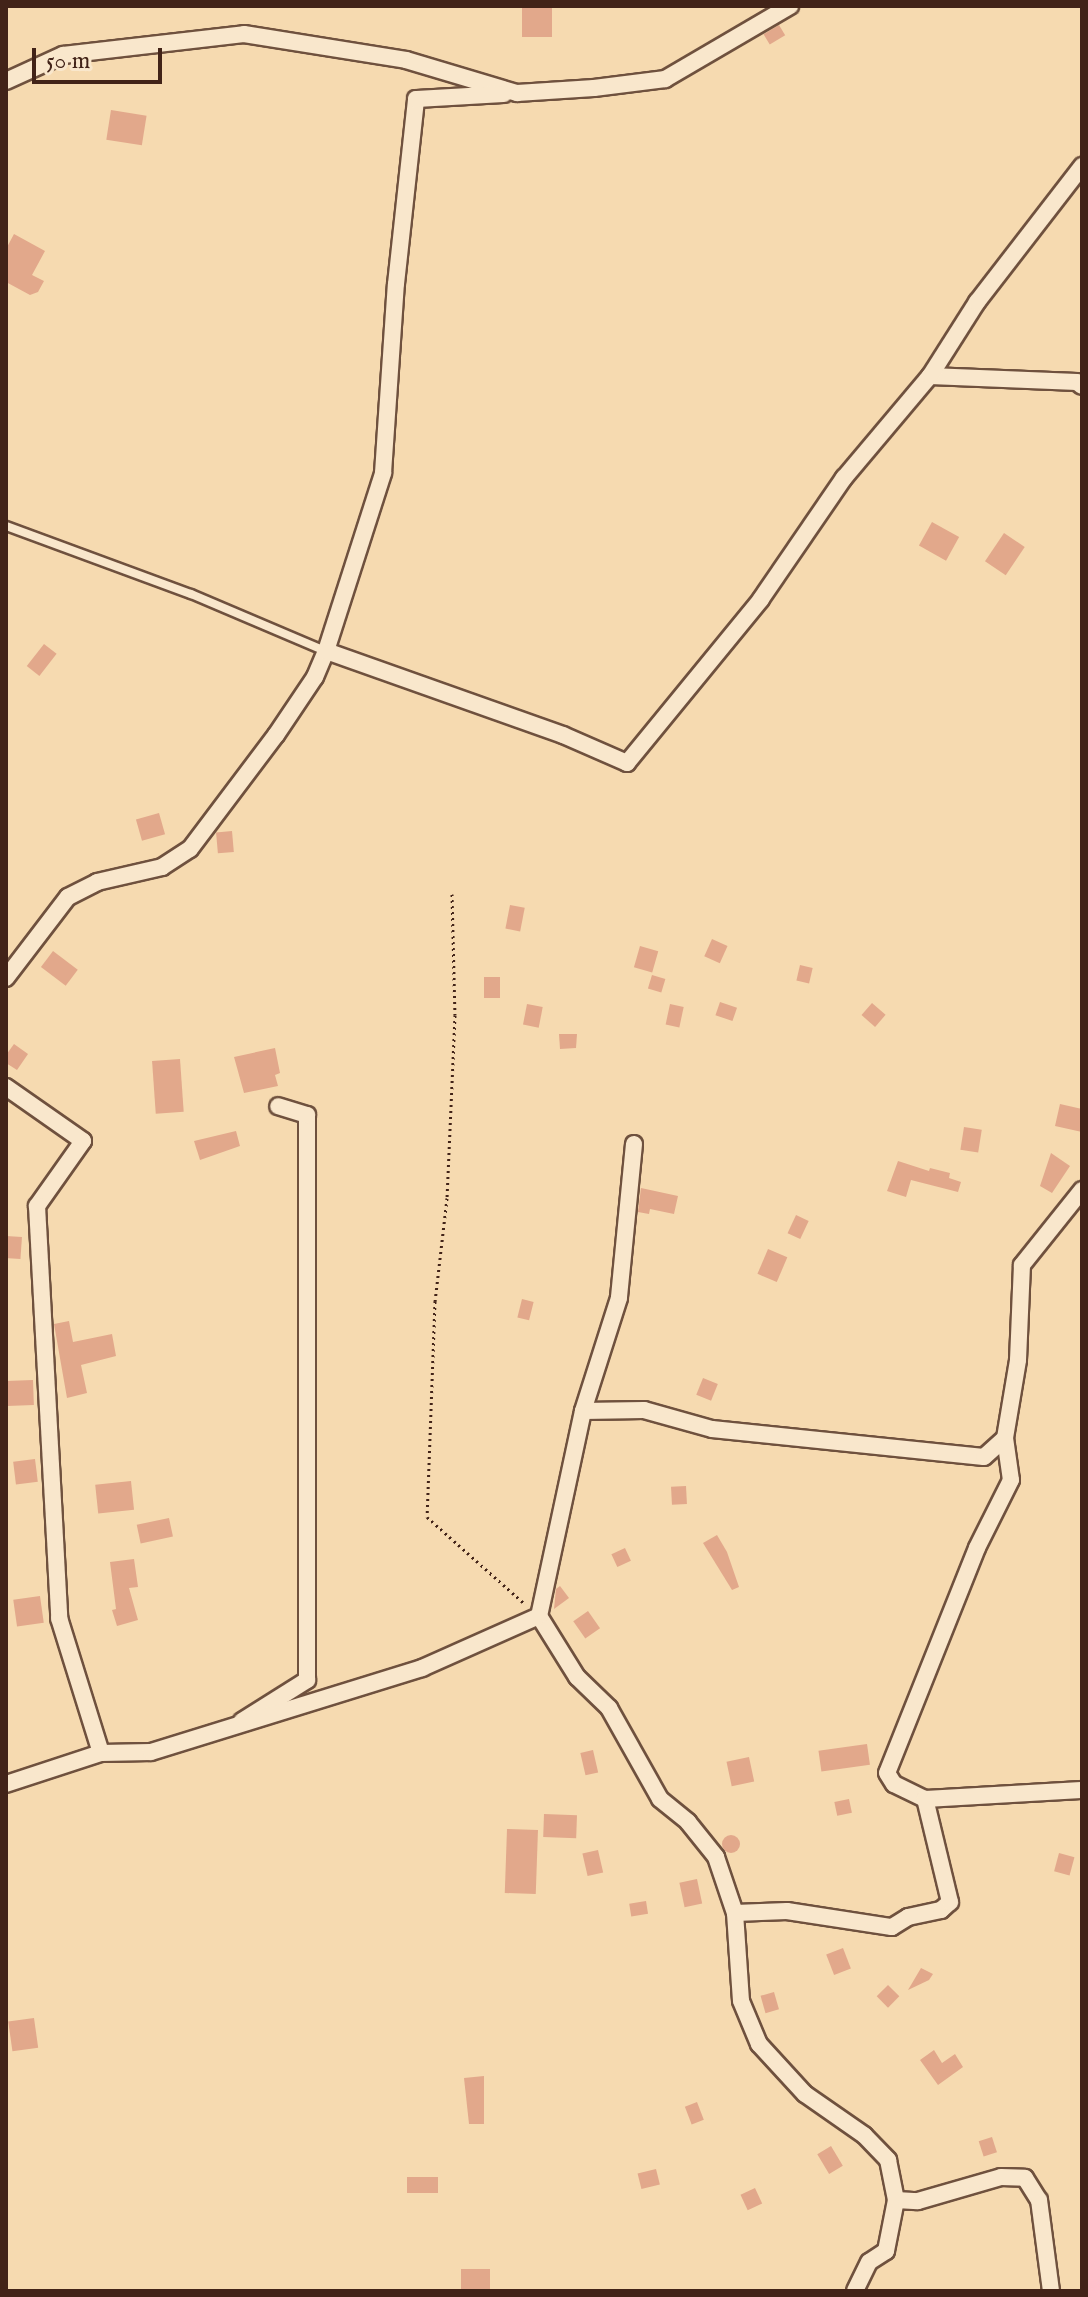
<!DOCTYPE html>
<style>
body{margin:0}
#map{position:relative;width:1088px;height:2297px;overflow:hidden;background:#f6dab0;font-family:"IM FELL English",serif}
div>[style]{position:absolute}
.building>*{inset:0;background:#e2a88b;transform-origin:0 0}
.round{border-radius:50%}
.path>*{height:3px;margin-top:-1.5px;transform-origin:0;background:repeating-linear-gradient(90deg,#422318 0 2px,transparent 0 6px)}
.roads{filter:drop-shadow(2px 0 #6f513e) drop-shadow(-2px 0 #6f513e) drop-shadow(0 2px #6f513e) drop-shadow(0 -2px #6f513e)}
.lane>*{height:8px;margin:-4px;padding:0 4px;transform-origin:4px;border-radius:4px;background:#f9e7cc}
.street>*{height:16px;margin:-8px;padding:0 8px;transform-origin:8px;border-radius:8px;background:#f9e7cc}
span{translate:-50% -50%;white-space:nowrap;text-align:center;line-height:1.15;-webkit-text-stroke:6px #f9e7cc;paint-order:stroke}
.frame{position:absolute;inset:0;border:8px solid #422318;pointer-events:none}
.scale{position:absolute;left:32px;top:48px;width:130px;height:36px;box-sizing:border-box;border:4px solid #422318;border-top:0;padding-left:10px;font-size:24px;line-height:28px;white-space:nowrap;color:#422318;-webkit-text-stroke:6px #f9e7cc;paint-order:stroke}
</style>
<div id="map">
<div class="building">
<i style="left:522px;top:6px;width:30px;height:31px"></i>
<i style="left:779px;top:25px;width:12px;height:18px;rotate:59deg"></i>
<i style="left:111px;top:110px;width:36px;height:30px;rotate:9deg"></i>
<i style="clip-path:polygon(14px 234px,45px 251px,32px 275px,44px 281px,38px 292px,30px 295px,6px 282px,6px 249px)"></i>
<i style="left:932px;top:522px;width:31px;height:27px;rotate:29deg"></i>
<i style="left:1004px;top:533px;width:25px;height:34px;rotate:34deg"></i>
<i style="left:44px;top:644px;width:16px;height:28px;rotate:38deg"></i>
<i style="left:159px;top:813px;width:22px;height:24px;rotate:74deg"></i>
<i style="left:232px;top:831px;width:21px;height:16px;rotate:85deg"></i>
<i style="left:510px;top:905px;width:15px;height:24px;rotate:11deg"></i>
<i style="left:712px;top:939px;width:17px;height:19px;rotate:24deg"></i>
<i style="left:640px;top:946px;width:19px;height:22px;rotate:16deg"></i>
<i style="left:53px;top:951px;width:31px;height:20px;rotate:37deg"></i>
<i style="left:800px;top:965px;width:13px;height:16px;rotate:13deg"></i>
<i style="left:652px;top:975px;width:14px;height:14px;rotate:17deg"></i>
<i style="left:484px;top:977px;width:16px;height:21px"></i>
<i style="left:720px;top:1002px;width:18px;height:14px;rotate:19deg"></i>
<i style="left:872px;top:1003px;width:18px;height:16px;rotate:41deg"></i>
<i style="left:527px;top:1004px;width:16px;height:21px;rotate:11deg"></i>
<i style="left:670px;top:1004px;width:14px;height:21px;rotate:12deg"></i>
<i style="clip-path:polygon(559px 1034px,577px 1034px,576px 1048px,560px 1049px)"></i>
<i style="clip-path:polygon(14px 1044px,28px 1054px,17px 1070px,6px 1063px,6px 1055px)"></i>
<i style="clip-path:polygon(275px 1048px,280px 1073px,275px 1075px,278px 1086px,244px 1093px,234px 1057px)"></i>
<i style="left:180px;top:1059px;width:53px;height:28px;rotate:86deg"></i>
<i style="clip-path:polygon(1060px 1104px,1082px 1109px,1082px 1132px,1055px 1126px)"></i>
<i style="left:964px;top:1127px;width:18px;height:23px;rotate:9deg"></i>
<i style="clip-path:polygon(236px 1131px,240px 1146px,200px 1160px,194px 1141px)"></i>
<i style="clip-path:polygon(1051px 1153px,1070px 1166px,1052px 1193px,1040px 1186px)"></i>
<i style="clip-path:polygon(898px 1161px,929px 1171px,930px 1168px,950px 1173px,949px 1178px,961px 1182px,958px 1192px,911px 1180px,906px 1197px,887px 1191px)"></i>
<i style="clip-path:polygon(641px 1188px,678px 1196px,674px 1214px,650px 1209px,649px 1214px,638px 1212px)"></i>
<i style="left:796px;top:1215px;width:14px;height:20px;rotate:25deg"></i>
<i style="left:6px;top:1236px;width:16px;height:22px;rotate:4deg"></i>
<i style="left:768px;top:1249px;width:21px;height:27px;rotate:23deg"></i>
<i style="left:522px;top:1299px;width:12px;height:19px;rotate:14deg"></i>
<i style="clip-path:polygon(69px 1321px,73px 1342px,112px 1334px,116px 1356px,81px 1365px,87px 1393px,67px 1398px,54px 1324px)"></i>
<i style="left:703px;top:1378px;width:16px;height:18px;rotate:22deg"></i>
<i style="left:33px;top:1380px;width:25px;height:27px;rotate:88deg"></i>
<i style="left:35px;top:1459px;width:23px;height:22px;rotate:83deg"></i>
<i style="left:131px;top:1481px;width:29px;height:36px;rotate:84deg"></i>
<i style="left:686px;top:1486px;width:18px;height:15px;rotate:87deg"></i>
<i style="left:169px;top:1518px;width:19px;height:33px;rotate:78deg"></i>
<i style="clip-path:polygon(717px 1535px,727px 1552px,739px 1587px,732px 1590px,703px 1543px)"></i>
<i style="left:625px;top:1548px;width:14px;height:15px;rotate:65deg"></i>
<i style="clip-path:polygon(134px 1559px,138px 1587px,129px 1588px,138px 1620px,117px 1626px,112px 1610px,116px 1609px,110px 1562px)"></i>
<i style="clip-path:polygon(560px 1586px,569px 1598px,554px 1609px,556px 1589px)"></i>
<i style="left:40px;top:1596px;width:27px;height:27px;rotate:82deg"></i>
<i style="left:588px;top:1611px;width:21px;height:18px;rotate:55deg"></i>
<i style="left:867px;top:1744px;width:21px;height:49px;rotate:82deg"></i>
<i style="left:593px;top:1750px;width:23px;height:13px;rotate:77deg"></i>
<i style="left:749px;top:1757px;width:25px;height:23px;rotate:78deg"></i>
<i style="left:849px;top:1799px;width:14px;height:15px;rotate:78deg"></i>
<i style="left:544px;top:1814px;width:33px;height:23px;rotate:2deg"></i>
<i style="left:507px;top:1829px;width:31px;height:64px;rotate:2deg"></i>
<i class="round" style="left:722px;top:1835px;width:18px;height:18px"></i>
<i style="left:598px;top:1850px;width:23px;height:16px;rotate:77deg"></i>
<i style="left:1059px;top:1853px;width:16px;height:19px;rotate:15deg"></i>
<i style="left:697px;top:1879px;width:25px;height:18px;rotate:78deg"></i>
<i style="left:646px;top:1901px;width:13px;height:17px;rotate:81deg"></i>
<i style="left:843px;top:1948px;width:22px;height:18px;rotate:69deg"></i>
<i style="clip-path:polygon(921px 1968px,933px 1974px,929px 1980px,908px 1990px)"></i>
<i style="left:888px;top:1985px;width:16px;height:16px;rotate:45deg"></i>
<i style="left:774px;top:1992px;width:18px;height:14px;rotate:74deg"></i>
<i style="left:34px;top:2018px;width:30px;height:26px;rotate:82deg"></i>
<i style="clip-path:polygon(934px 2050px,942px 2063px,955px 2054px,963px 2067px,938px 2085px,920px 2060px)"></i>
<i style="clip-path:polygon(484px 2076px,484px 2124px,469px 2124px,464px 2078px)"></i>
<i style="left:697px;top:2102px;width:19px;height:13px;rotate:69deg"></i>
<i style="left:992px;top:2137px;width:16px;height:14px;rotate:72deg"></i>
<i style="left:831px;top:2146px;width:23px;height:16px;rotate:59deg"></i>
<i style="left:656px;top:2169px;width:16px;height:19px;rotate:76deg"></i>
<i style="left:407px;top:2177px;width:31px;height:16px"></i>
<i style="left:755px;top:2188px;width:17px;height:16px;rotate:65deg"></i>
<i style="left:461px;top:2269px;width:29px;height:22px"></i>
</div>
<div class="path">
<i style="left:452px;top:894px;width:121px;rotate:88.6deg"></i>
<i style="left:455px;top:1015px;width:183px;rotate:92.5deg"></i>
<i style="left:447px;top:1198px;width:104px;rotate:96.6deg"></i>
<i style="left:435px;top:1301px;width:216px;rotate:92.1deg"></i>
<i style="left:427px;top:1517px;width:130px;rotate:41.6deg"></i>
</div>
<div class="roads">
<div class="lane">
<i style="left:6px;top:526px;width:197px;rotate:20.2deg"></i>
<i style="left:191px;top:594px;width:146px;rotate:23deg"></i>
</div>
<div class="street">
<i style="left:6px;top:81px;width:63px;rotate:-24.5deg"></i>
<i style="left:63px;top:55px;width:182px;rotate:-6.6deg"></i>
<i style="left:244px;top:34px;width:164px;rotate:9.1deg"></i>
<i style="left:406px;top:60px;width:116px;rotate:16.6deg"></i>
<i style="left:517px;top:93px;width:77px;rotate:-3.7deg"></i>
<i style="left:594px;top:88px;width:72px;rotate:-7.2deg"></i>
<i style="left:665px;top:79px;width:145px;rotate:-30.3deg"></i>
<i style="left:930px;top:376px;width:147px;rotate:2.3deg"></i>
<i style="left:1077px;top:382px;width:6px;rotate:39deg"></i>
<i style="left:326px;top:651px;width:187px;rotate:-72.2deg"></i>
<i style="left:383px;top:473px;width:189px;rotate:-86.1deg"></i>
<i style="left:396px;top:284px;width:186px;rotate:-83.8deg"></i>
<i style="left:416px;top:99px;width:88px;rotate:-3.3deg"></i>
<i style="left:6px;top:978px;width:102px;rotate:-52.6deg"></i>
<i style="left:68px;top:897px;width:33px;rotate:-27deg"></i>
<i style="left:97px;top:882px;width:67px;rotate:-13deg"></i>
<i style="left:162px;top:867px;width:33px;rotate:-33deg"></i>
<i style="left:190px;top:849px;width:143px;rotate:-53deg"></i>
<i style="left:276px;top:735px;width:70px;rotate:-56.1deg"></i>
<i style="left:315px;top:677px;width:28px;rotate:-67deg"></i>
<i style="left:326px;top:651px;width:251px;rotate:19.5deg"></i>
<i style="left:563px;top:735px;width:70px;rotate:23.6deg"></i>
<i style="left:627px;top:763px;width:212px;rotate:-50.7deg"></i>
<i style="left:761px;top:599px;width:147px;rotate:-55.6deg"></i>
<i style="left:844px;top:478px;width:133px;rotate:-49.9deg"></i>
<i style="left:930px;top:376px;width:88px;rotate:-57.6deg"></i>
<i style="left:977px;top:302px;width:172px;rotate:-52.3deg"></i>
<i style="left:6px;top:1087px;width:94px;rotate:35deg"></i>
<i style="left:83px;top:1141px;width:80px;rotate:125.3deg"></i>
<i style="left:37px;top:1206px;width:413px;rotate:86.9deg"></i>
<i style="left:59px;top:1618px;width:141px;rotate:72.7deg"></i>
<i style="left:634px;top:1144px;width:155px;rotate:95.6deg"></i>
<i style="left:619px;top:1298px;width:119px;rotate:107.7deg"></i>
<i style="left:583px;top:1411px;width:210px;rotate:102.1deg"></i>
<i style="left:539px;top:1616px;width:72px;rotate:58.1deg"></i>
<i style="left:577px;top:1677px;width:45px;rotate:44.1deg"></i>
<i style="left:609px;top:1708px;width:104px;rotate:60.7deg"></i>
<i style="left:660px;top:1799px;width:36px;rotate:39deg"></i>
<i style="left:688px;top:1822px;width:45px;rotate:51.3deg"></i>
<i style="left:716px;top:1857px;width:59px;rotate:71.3deg"></i>
<i style="left:735px;top:1913px;width:88px;rotate:86.1deg"></i>
<i style="left:741px;top:2001px;width:47px;rotate:67.3deg"></i>
<i style="left:759px;top:2044px;width:68px;rotate:47.4deg"></i>
<i style="left:805px;top:2094px;width:72px;rotate:34.8deg"></i>
<i style="left:864px;top:2135px;width:35px;rotate:46deg"></i>
<i style="left:888px;top:2160px;width:41px;rotate:78.7deg"></i>
<i style="left:896px;top:2200px;width:52px;rotate:101.1deg"></i>
<i style="left:886px;top:2251px;width:20px;rotate:147deg"></i>
<i style="left:869px;top:2262px;width:32px;rotate:116deg"></i>
<i style="left:583px;top:1411px;width:61px;rotate:-0.9deg"></i>
<i style="left:644px;top:1410px;width:71px;rotate:15.6deg"></i>
<i style="left:712px;top:1429px;width:273px;rotate:5.9deg"></i>
<i style="left:984px;top:1457px;width:28px;rotate:-42deg"></i>
<i style="left:1005px;top:1438px;width:79px;rotate:-80.5deg"></i>
<i style="left:1018px;top:1360px;width:95px;rotate:-87.6deg"></i>
<i style="left:1022px;top:1265px;width:96px;rotate:-51.3deg"></i>
<i style="left:1005px;top:1438px;width:42px;rotate:81.9deg"></i>
<i style="left:1011px;top:1480px;width:76px;rotate:116.6deg"></i>
<i style="left:977px;top:1548px;width:242px;rotate:111.8deg"></i>
<i style="left:887px;top:1773px;width:13px;rotate:58deg"></i>
<i style="left:894px;top:1784px;width:34px;rotate:26deg"></i>
<i style="left:925px;top:1799px;width:157px;rotate:-3.3deg"></i>
<i style="left:242px;top:1721px;width:77px;rotate:-32.2deg"></i>
<i style="left:307px;top:1680px;width:565px;rotate:-90deg"></i>
<i style="left:307px;top:1115px;width:30px;rotate:-163deg"></i>
<i style="left:6px;top:1784px;width:100px;rotate:-18.1deg"></i>
<i style="left:101px;top:1753px;width:50px;rotate:-1.1deg"></i>
<i style="left:151px;top:1752px;width:284px;rotate:-17.2deg"></i>
<i style="left:422px;top:1668px;width:128px;rotate:-24deg"></i>
<i style="left:735px;top:1913px;width:52px;rotate:-2.2deg"></i>
<i style="left:787px;top:1911px;width:106px;rotate:8.7deg"></i>
<i style="left:892px;top:1927px;width:19px;rotate:-32deg"></i>
<i style="left:908px;top:1917px;width:34px;rotate:-12deg"></i>
<i style="left:941px;top:1910px;width:12px;rotate:-42deg"></i>
<i style="left:950px;top:1902px;width:106px;rotate:-103.6deg"></i>
<i style="left:896px;top:2200px;width:22px;rotate:3deg"></i>
<i style="left:918px;top:2201px;width:86px;rotate:-16.1deg"></i>
<i style="left:1001px;top:2177px;width:24px;rotate:2deg"></i>
<i style="left:1025px;top:2178px;width:26px;rotate:58deg"></i>
<i style="left:1039px;top:2200px;width:92px;rotate:82.5deg"></i>
</div>
</div>
<div class="frame"></div>
<div class="scale">50 m</div>
</div>
